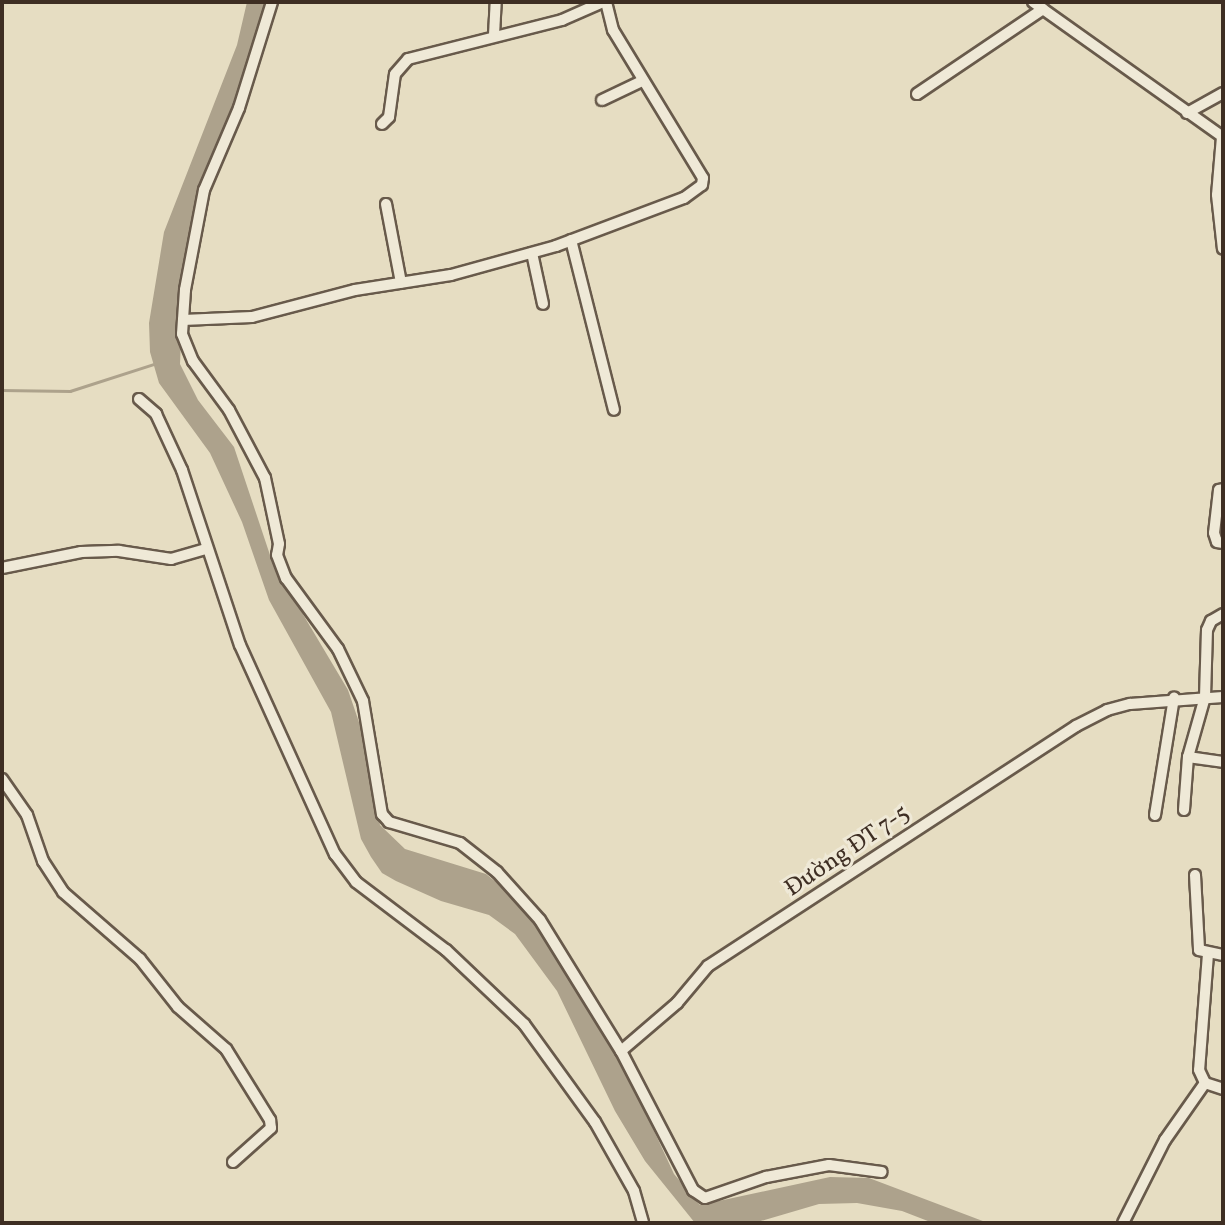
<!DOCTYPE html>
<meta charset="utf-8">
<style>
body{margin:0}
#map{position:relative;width:1225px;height:1225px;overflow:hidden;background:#e6ddc2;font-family:Vollkorn,serif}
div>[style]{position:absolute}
.water>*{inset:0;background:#ada28c}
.stream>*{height:2.5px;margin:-1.25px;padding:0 1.25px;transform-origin:1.25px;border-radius:1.25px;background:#ada28c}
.roads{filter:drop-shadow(2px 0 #685a4b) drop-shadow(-2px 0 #685a4b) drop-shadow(0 2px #685a4b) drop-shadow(0 -2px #685a4b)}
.street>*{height:10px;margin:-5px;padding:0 5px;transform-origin:5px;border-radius:5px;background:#efe9d7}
span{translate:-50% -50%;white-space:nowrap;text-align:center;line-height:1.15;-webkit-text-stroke:6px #efe9d7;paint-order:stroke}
.street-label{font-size:24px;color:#3e2e23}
.frame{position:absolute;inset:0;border:4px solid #3e2e23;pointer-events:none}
</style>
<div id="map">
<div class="water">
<i style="clip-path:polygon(247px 2px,271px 2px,184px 269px,180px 364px,198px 400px,234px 447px,273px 564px,348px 690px,361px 728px,380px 825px,405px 849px,486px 874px,521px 902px,629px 1077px,674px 1174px,700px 1205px,830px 1177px,869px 1178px,988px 1223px,933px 1223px,902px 1211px,857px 1203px,819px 1204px,754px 1223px,695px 1223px,645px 1161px,615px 1111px,557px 991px,515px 934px,489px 915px,441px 901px,396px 881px,382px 873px,371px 857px,361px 839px,331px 712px,269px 600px,242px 522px,210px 453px,159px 383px,150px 352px,149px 323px,164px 232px,237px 45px)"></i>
</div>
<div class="stream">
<i style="left:2px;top:390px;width:68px;rotate:0.8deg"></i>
<i style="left:70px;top:391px;width:88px;rotate:-17.8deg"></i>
</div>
<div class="roads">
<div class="street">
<i style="left:272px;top:2px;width:111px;rotate:107.3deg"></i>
<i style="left:239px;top:108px;width:89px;rotate:113.1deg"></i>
<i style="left:204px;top:190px;width:102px;rotate:100.8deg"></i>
<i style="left:185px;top:290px;width:44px;rotate:93.9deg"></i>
<i style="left:182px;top:334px;width:29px;rotate:68deg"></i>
<i style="left:193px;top:361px;width:61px;rotate:53.7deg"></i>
<i style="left:229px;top:410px;width:77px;rotate:62.1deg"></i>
<i style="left:265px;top:478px;width:67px;rotate:78deg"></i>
<i style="left:279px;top:544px;width:11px;rotate:100deg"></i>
<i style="left:277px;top:555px;width:25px;rotate:69deg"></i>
<i style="left:286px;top:578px;width:88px;rotate:53.8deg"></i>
<i style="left:338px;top:649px;width:58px;rotate:64.3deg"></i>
<i style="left:363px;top:701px;width:115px;rotate:80.5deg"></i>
<i style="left:382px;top:814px;width:11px;rotate:49deg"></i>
<i style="left:389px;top:822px;width:74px;rotate:16.5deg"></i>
<i style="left:460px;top:843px;width:47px;rotate:38.1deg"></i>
<i style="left:497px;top:872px;width:64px;rotate:48.1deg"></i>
<i style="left:540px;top:920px;width:154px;rotate:58.3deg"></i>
<i style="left:621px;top:1051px;width:74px;rotate:-40.6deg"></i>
<i style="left:677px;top:1003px;width:48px;rotate:-50deg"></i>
<i style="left:708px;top:966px;width:439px;rotate:-33.1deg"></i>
<i style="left:1076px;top:726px;width:35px;rotate:-27deg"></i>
<i style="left:1107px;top:710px;width:24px;rotate:-15deg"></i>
<i style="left:1130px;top:704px;width:93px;rotate:-4.3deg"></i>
<i style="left:1033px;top:2px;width:233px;rotate:35.4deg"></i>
<i style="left:494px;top:35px;width:33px;rotate:-87deg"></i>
<i style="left:917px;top:94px;width:152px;rotate:-34deg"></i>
<i style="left:602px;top:100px;width:44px;rotate:-25.4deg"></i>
<i style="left:1187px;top:113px;width:41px;rotate:-29.1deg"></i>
<i style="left:382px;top:124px;width:10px;rotate:-45deg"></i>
<i style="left:389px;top:117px;width:43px;rotate:-82.1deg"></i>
<i style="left:395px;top:74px;width:20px;rotate:-49deg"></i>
<i style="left:408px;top:59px;width:159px;rotate:-14.2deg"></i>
<i style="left:562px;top:20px;width:45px;rotate:-23.7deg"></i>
<i style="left:1222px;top:137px;width:58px;rotate:94.9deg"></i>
<i style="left:1217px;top:195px;width:54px;rotate:83.7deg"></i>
<i style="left:386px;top:204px;width:80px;rotate:79.2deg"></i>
<i style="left:571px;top:240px;width:175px;rotate:75.8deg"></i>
<i style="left:532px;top:253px;width:52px;rotate:77.8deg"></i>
<i style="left:183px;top:320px;width:69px;rotate:-2.5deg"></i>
<i style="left:252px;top:317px;width:106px;rotate:-14.7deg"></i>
<i style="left:355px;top:290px;width:97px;rotate:-8.9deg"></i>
<i style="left:451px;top:275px;width:109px;rotate:-15.4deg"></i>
<i style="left:556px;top:246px;width:137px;rotate:-20.6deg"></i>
<i style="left:684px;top:198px;width:22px;rotate:-36deg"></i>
<i style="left:702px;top:185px;width:7px;rotate:-82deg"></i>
<i style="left:703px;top:178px;width:173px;rotate:-121.3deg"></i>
<i style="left:613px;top:30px;width:29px;rotate:-104deg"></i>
<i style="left:139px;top:399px;width:23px;rotate:41deg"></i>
<i style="left:156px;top:414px;width:62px;rotate:65.1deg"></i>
<i style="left:182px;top:470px;width:184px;rotate:71.7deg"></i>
<i style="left:240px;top:645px;width:230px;rotate:65.6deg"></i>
<i style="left:335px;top:854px;width:35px;rotate:53deg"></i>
<i style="left:356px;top:882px;width:113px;rotate:37.1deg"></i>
<i style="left:446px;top:950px;width:108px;rotate:43.5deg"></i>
<i style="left:524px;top:1024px;width:121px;rotate:54.1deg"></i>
<i style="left:595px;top:1122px;width:79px;rotate:60.5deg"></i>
<i style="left:634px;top:1191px;width:33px;rotate:74deg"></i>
<i style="left:1223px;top:489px;width:4px;rotate:166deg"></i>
<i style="left:1219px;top:490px;width:43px;rotate:96.6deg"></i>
<i style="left:1214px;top:533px;width:9px;rotate:72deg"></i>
<i style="left:1217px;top:542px;width:6px;rotate:9deg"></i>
<i style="left:2px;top:568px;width:81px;rotate:-11.4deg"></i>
<i style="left:81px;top:552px;width:38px;rotate:-2deg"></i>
<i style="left:119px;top:551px;width:53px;rotate:8.7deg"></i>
<i style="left:171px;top:559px;width:37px;rotate:-16deg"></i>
<i style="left:1188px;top:757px;width:35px;rotate:8deg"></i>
<i style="left:2px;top:779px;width:44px;rotate:55.2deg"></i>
<i style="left:27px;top:815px;width:49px;rotate:70.8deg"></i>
<i style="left:43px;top:861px;width:37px;rotate:57deg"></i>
<i style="left:63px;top:892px;width:102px;rotate:41deg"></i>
<i style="left:140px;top:959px;width:61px;rotate:51.6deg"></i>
<i style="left:178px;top:1007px;width:64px;rotate:41.2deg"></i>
<i style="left:226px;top:1049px;width:84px;rotate:58.2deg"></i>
<i style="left:270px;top:1120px;width:8px;rotate:83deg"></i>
<i style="left:271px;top:1128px;width:51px;rotate:138.2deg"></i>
<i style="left:1184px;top:810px;width:53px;rotate:-85.7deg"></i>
<i style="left:1188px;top:757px;width:62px;rotate:-74.2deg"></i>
<i style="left:1205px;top:697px;width:67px;rotate:-88.3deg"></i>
<i style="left:1207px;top:630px;width:10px;rotate:-66deg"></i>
<i style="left:1211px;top:621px;width:14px;rotate:-30deg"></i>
<i style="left:1155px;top:815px;width:119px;rotate:-80.8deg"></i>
<i style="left:1195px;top:875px;width:75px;rotate:86.9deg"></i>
<i style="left:1199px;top:950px;width:25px;rotate:12deg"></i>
<i style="left:1208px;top:954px;width:116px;rotate:94.4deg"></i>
<i style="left:1199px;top:1070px;width:14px;rotate:65deg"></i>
<i style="left:1205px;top:1083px;width:19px;rotate:18deg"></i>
<i style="left:621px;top:1051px;width:157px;rotate:62.6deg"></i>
<i style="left:693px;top:1190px;width:14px;rotate:34deg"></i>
<i style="left:705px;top:1198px;width:65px;rotate:-19deg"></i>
<i style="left:766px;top:1177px;width:64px;rotate:-10.8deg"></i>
<i style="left:829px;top:1165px;width:53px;rotate:7.5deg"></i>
<i style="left:1123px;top:1223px;width:93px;rotate:-63.2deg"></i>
<i style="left:1165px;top:1140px;width:70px;rotate:-54.9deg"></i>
</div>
</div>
<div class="street-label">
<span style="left:848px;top:852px;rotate:-34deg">Đường ĐT 7-5</span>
</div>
<div class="frame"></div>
</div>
